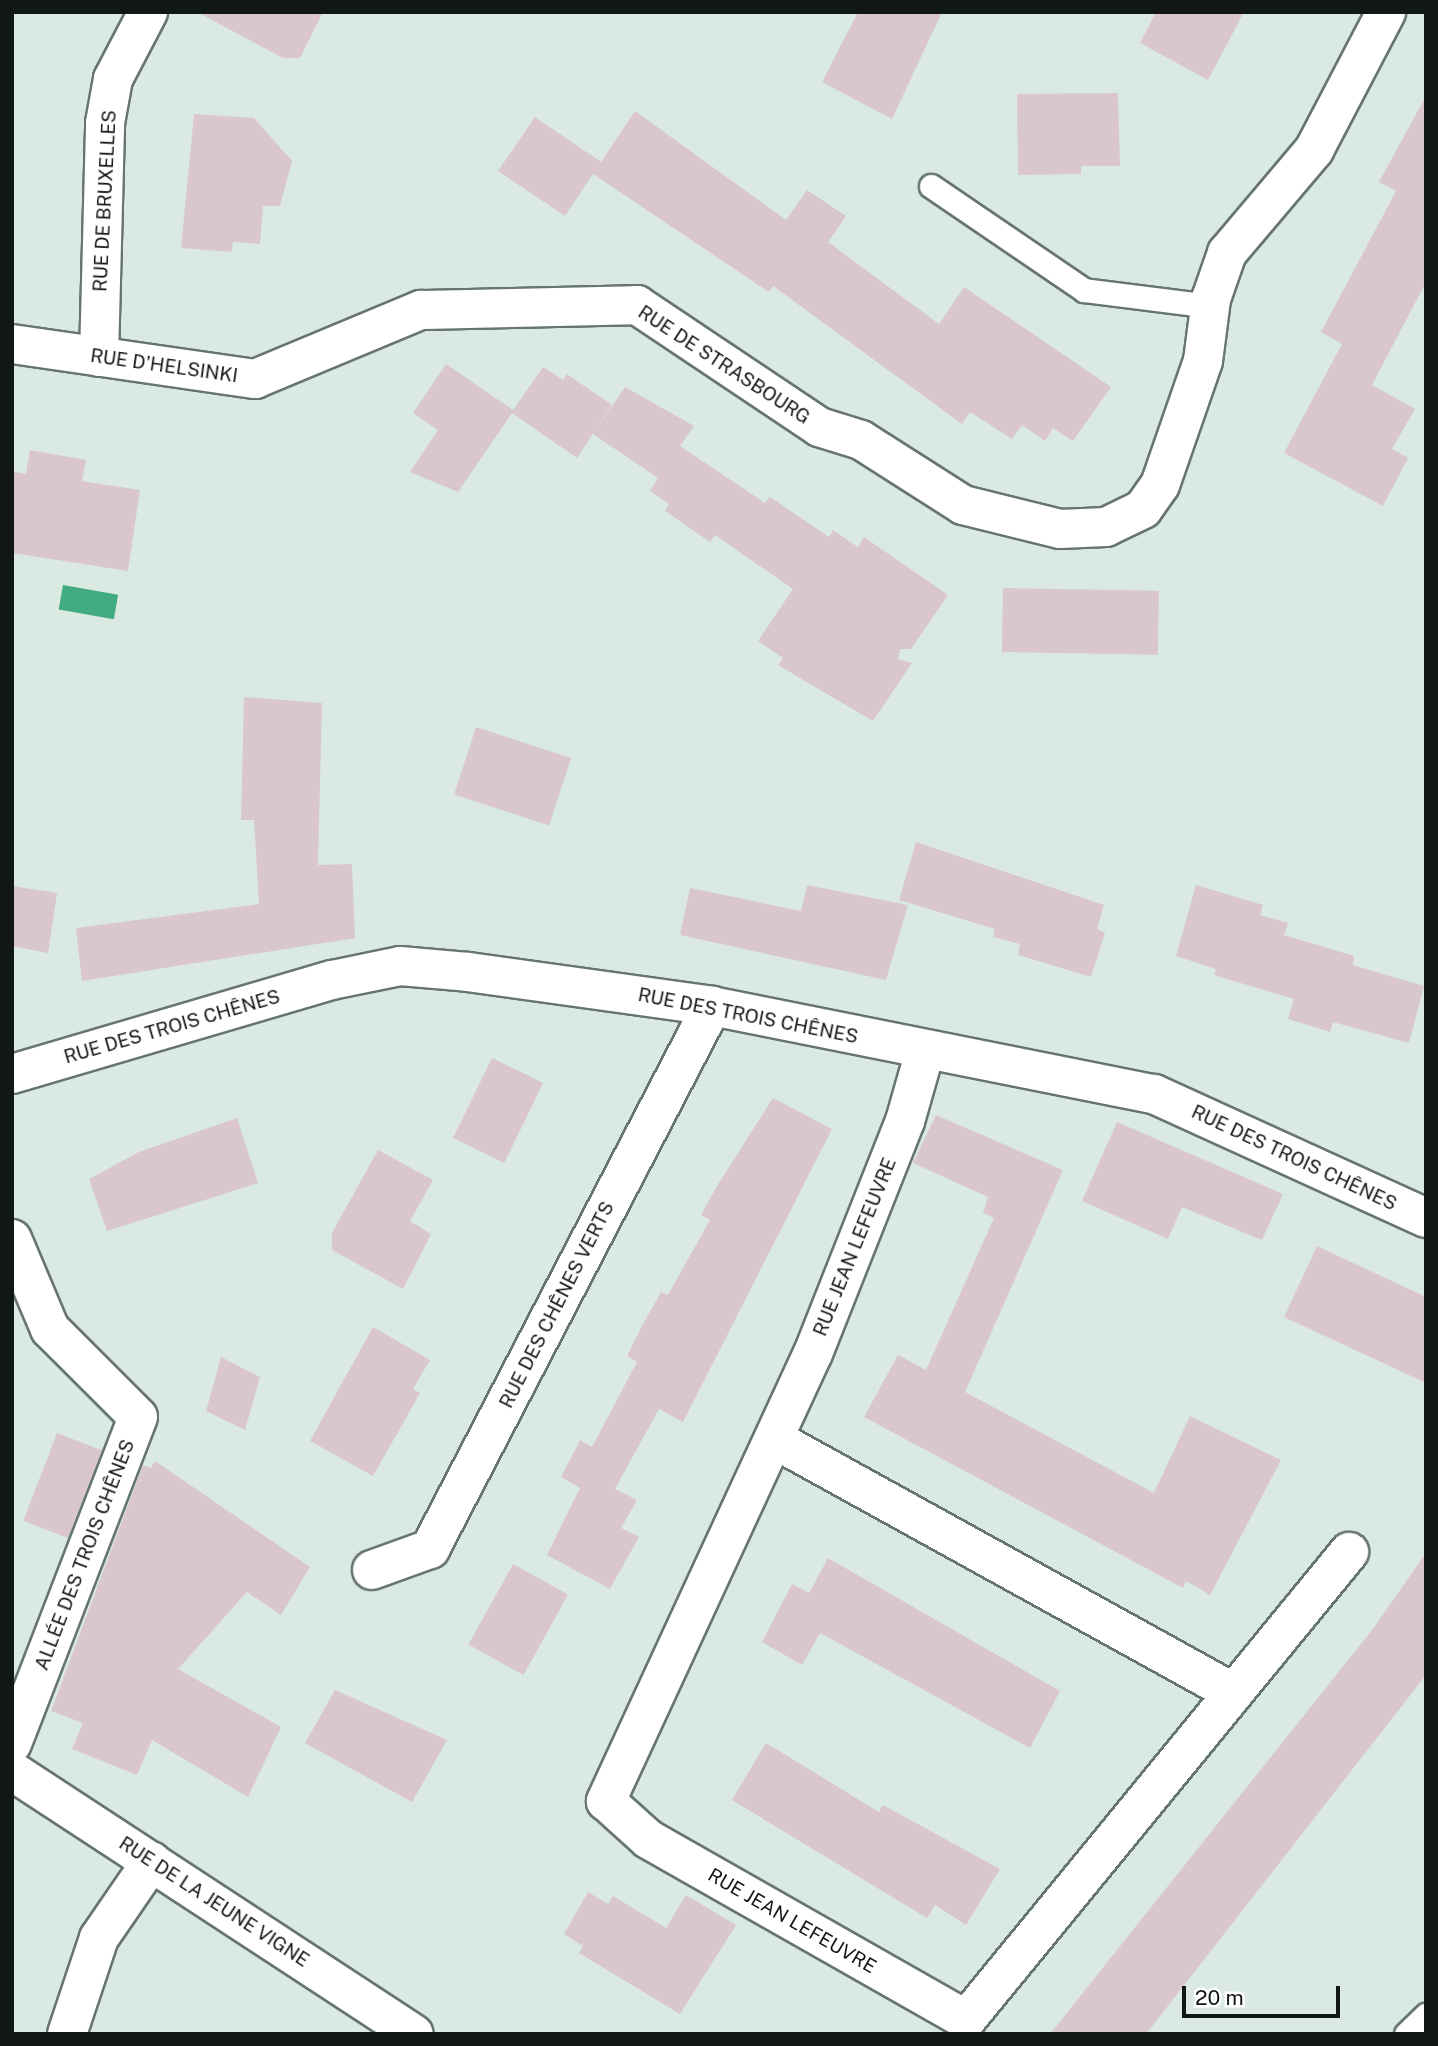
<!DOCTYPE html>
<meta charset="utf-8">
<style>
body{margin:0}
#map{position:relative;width:1438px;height:2046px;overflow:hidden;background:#daeae2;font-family:"Public Sans",sans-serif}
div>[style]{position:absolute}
.water>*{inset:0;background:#42aa80;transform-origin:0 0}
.building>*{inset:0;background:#d9c7cc;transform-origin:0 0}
.roads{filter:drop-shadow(2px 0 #66756d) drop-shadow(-2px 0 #66756d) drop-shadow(0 2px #66756d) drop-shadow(0 -2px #66756d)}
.service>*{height:23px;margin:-11.5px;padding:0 11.5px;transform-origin:11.5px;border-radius:11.5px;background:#fff}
.minor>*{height:38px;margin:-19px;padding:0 19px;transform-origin:19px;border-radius:19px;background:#fff}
span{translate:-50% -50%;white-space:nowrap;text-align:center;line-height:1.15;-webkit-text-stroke:5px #fff;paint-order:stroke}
.street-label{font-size:19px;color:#111714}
.frame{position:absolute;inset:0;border:14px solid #111714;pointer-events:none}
.scale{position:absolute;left:1182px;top:1986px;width:158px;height:32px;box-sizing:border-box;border:4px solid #111714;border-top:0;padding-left:9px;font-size:21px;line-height:24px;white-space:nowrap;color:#111714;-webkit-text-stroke:5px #fff;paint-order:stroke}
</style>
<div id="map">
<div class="water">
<i style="left:63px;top:585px;width:56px;height:25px;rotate:10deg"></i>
</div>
<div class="building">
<i style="clip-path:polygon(197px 12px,323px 12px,300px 58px,283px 58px)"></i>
<i style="clip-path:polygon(858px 12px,942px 12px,892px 119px,822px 82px)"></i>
<i style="clip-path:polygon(1156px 12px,1244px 12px,1208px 80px,1140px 43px)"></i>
<i style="clip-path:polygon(1118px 93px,1120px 166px,1081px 166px,1081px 174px,1018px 175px,1017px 94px)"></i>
<i style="clip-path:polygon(1426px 96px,1426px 282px,1372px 385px,1415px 409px,1392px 449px,1408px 458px,1383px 506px,1284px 453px,1342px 344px,1321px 332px,1396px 191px,1379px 182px)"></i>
<i style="clip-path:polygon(635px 111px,786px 220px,807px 190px,846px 216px,828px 242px,939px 324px,964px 287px,1111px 387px,1073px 441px,1053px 428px,1045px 441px,1022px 425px,1012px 439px,970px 412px,962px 424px,773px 286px,769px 292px,593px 174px,565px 216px,498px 171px,535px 117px,601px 162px)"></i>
<i style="clip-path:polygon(194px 114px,254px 118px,292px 161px,280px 206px,263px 206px,260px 244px,233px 242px,232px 252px,181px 248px)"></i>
<i style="clip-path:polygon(446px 364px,513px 410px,543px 367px,563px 380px,567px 374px,612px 405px,577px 458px,512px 413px,458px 492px,410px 472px,438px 430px,413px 413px)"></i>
<i style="clip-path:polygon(625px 387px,694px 426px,680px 446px,765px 503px,770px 497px,829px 537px,833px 530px,858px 547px,864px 537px,948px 595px,911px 649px,900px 649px,898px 659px,912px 663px,873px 721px,778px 665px,783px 658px,758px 641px,793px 589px,715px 535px,710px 542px,665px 511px,669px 504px,650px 491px,658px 478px,593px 434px)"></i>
<i style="clip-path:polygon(30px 450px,86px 460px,82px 481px,140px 490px,128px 571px,12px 553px,12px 471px,26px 474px)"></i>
<i style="left:1003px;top:588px;width:156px;height:64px;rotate:1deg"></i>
<i style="clip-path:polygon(244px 697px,322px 703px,318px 865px,352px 864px,355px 938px,82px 981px,76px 928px,259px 904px,254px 820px,241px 820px)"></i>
<i style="left:476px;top:727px;width:100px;height:71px;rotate:18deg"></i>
<i style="clip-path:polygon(916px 842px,1104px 905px,1097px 929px,1105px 933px,1091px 977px,1018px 955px,1020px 944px,993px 937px,995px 929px,899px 900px)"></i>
<i style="clip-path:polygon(807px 885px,908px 905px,886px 980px,680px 935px,690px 888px,801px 911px)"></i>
<i style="clip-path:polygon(1196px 885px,1263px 905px,1260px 915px,1288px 923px,1284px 935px,1354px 956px,1353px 965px,1424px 986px,1409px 1043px,1333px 1022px,1330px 1032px,1288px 1019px,1294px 999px,1214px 975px,1216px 969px,1176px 956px)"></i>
<i style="clip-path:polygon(12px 886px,57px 893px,48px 953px,12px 946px)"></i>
<i style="left:492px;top:1058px;width:57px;height:89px;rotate:26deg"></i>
<i style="clip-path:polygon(773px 1098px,832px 1129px,683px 1422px,659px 1409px,615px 1489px,637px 1500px,621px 1528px,639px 1537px,610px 1589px,547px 1555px,580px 1488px,561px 1477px,580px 1440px,592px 1447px,637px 1362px,627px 1356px,640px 1330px,661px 1292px,668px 1295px,710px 1220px,701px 1215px,717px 1186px)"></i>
<i style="clip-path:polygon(936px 1115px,1063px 1170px,965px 1392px,1154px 1493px,1190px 1416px,1281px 1460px,1210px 1595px,1186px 1581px,1183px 1588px,864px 1417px,898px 1355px,926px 1370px,994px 1218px,983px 1213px,988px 1197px,913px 1163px)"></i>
<i style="clip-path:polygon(237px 1118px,258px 1183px,107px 1231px,89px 1179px,139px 1152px)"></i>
<i style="clip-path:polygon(1117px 1122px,1283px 1194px,1262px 1240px,1182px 1207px,1168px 1239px,1082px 1201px)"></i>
<i style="clip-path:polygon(378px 1150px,433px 1180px,410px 1221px,431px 1234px,403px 1289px,332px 1250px,332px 1233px)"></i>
<i style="clip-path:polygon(1317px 1246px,1426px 1297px,1426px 1383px,1284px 1317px)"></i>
<i style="clip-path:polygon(373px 1327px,430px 1360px,413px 1389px,420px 1393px,373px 1476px,310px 1441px)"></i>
<i style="clip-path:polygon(221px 1357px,260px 1377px,245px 1430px,206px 1411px)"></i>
<i style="left:57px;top:1433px;width:48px;height:94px;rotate:21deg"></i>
<i style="clip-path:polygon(155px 1461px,310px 1567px,281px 1615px,247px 1592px,178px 1669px,281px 1727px,248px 1797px,152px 1740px,137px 1775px,72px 1749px,83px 1723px,51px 1711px,143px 1465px,151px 1468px)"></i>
<i style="clip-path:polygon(1426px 1553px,1426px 1675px,1146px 2034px,1050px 2034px,1372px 1630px)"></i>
<i style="clip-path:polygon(828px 1558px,1060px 1691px,1030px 1748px,820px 1633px,802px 1665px,762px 1642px,792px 1584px,809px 1593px)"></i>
<i style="left:513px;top:1564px;width:63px;height:92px;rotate:29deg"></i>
<i style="clip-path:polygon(335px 1690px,447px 1740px,412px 1802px,305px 1743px)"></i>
<i style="clip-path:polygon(766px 1743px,879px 1812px,883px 1805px,1000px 1869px,966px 1925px,935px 1905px,927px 1918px,732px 1800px)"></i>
<i style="clip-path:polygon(588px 1892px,608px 1904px,613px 1896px,666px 1928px,686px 1895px,736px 1925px,680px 2014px,579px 1953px,583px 1946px,564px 1934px)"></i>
</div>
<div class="roads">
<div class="service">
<i style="left:931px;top:186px;width:185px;rotate:34.2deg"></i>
<i style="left:1084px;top:290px;width:127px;rotate:7.2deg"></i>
<i style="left:1406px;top:2034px;width:28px;rotate:-44deg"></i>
</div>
<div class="minor">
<i style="left:12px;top:344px;width:246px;rotate:8.2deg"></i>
<i style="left:255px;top:379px;width:180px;rotate:-22.6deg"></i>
<i style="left:421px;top:310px;width:216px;rotate:-1.3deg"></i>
<i style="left:637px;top:305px;width:219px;rotate:33.8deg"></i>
<i style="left:819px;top:427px;width:44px;rotate:17.2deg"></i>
<i style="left:861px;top:440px;width:121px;rotate:32.5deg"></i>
<i style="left:963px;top:505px;width:100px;rotate:13.9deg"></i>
<i style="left:1060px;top:529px;width:46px;rotate:-2.5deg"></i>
<i style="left:1106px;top:527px;width:41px;rotate:-25.9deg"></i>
<i style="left:1143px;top:509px;width:29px;rotate:-55deg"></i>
<i style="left:1160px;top:485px;width:131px;rotate:-70.9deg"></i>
<i style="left:1203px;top:361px;width:63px;rotate:-82.6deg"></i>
<i style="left:1211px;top:299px;width:49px;rotate:-70.8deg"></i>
<i style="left:1227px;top:253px;width:135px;rotate:-49.8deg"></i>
<i style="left:1314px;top:150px;width:156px;rotate:-62.4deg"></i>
<i style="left:99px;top:357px;width:234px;rotate:-88.5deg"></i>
<i style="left:105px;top:123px;width:45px;rotate:-79.7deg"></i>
<i style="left:113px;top:79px;width:76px;rotate:-62.4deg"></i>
<i style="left:925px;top:1051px;width:73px;rotate:105.9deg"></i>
<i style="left:905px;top:1121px;width:250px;rotate:111.6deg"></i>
<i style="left:813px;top:1353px;width:494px;rotate:114.8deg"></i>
<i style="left:606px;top:1801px;width:57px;rotate:42.1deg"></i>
<i style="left:648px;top:1839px;width:366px;rotate:29.6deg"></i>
<i style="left:966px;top:2020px;width:605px;rotate:-50.7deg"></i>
<i style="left:12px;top:1074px;width:334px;rotate:-16.4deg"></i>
<i style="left:332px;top:980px;width:69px;rotate:-11.6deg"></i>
<i style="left:400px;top:966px;width:68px;rotate:5deg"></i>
<i style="left:468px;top:972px;width:246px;rotate:7.9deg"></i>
<i style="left:712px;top:1006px;width:451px;rotate:11.3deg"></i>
<i style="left:1154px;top:1094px;width:299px;rotate:24.5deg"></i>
<i style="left:12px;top:1239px;width:98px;rotate:67.1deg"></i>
<i style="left:50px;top:1329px;width:124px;rotate:45deg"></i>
<i style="left:138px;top:1417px;width:350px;rotate:111.1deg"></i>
<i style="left:774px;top:1439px;width:525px;rotate:28.91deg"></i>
<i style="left:372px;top:1570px;width:62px;rotate:-19.9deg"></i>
<i style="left:430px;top:1549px;width:612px;rotate:-62.56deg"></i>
<i style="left:12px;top:1771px;width:480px;rotate:33.2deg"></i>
<i style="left:67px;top:2034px;width:101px;rotate:-71.6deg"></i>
<i style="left:99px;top:1938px;width:93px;rotate:-55.5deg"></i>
</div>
</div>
<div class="street-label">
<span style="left:105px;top:201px;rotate:-87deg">RUE DE BRUXELLES</span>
<span style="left:724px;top:365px;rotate:33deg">RUE DE STRASBOURG</span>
<span style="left:164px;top:366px;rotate:8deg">RUE D'HELSINKI</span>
<span style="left:748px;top:1016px;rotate:11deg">RUE DES TROIS CHÊNES</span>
<span style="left:172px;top:1027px;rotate:-16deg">RUE DES TROIS CHÊNES</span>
<span style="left:1294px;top:1158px;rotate:25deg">RUE DES TROIS CHÊNES</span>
<span style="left:855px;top:1247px;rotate:-68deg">RUE JEAN LEFEUVRE</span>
<span style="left:557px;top:1305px;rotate:-63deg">RUE DES CHÊNES VERTS</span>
<span style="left:85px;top:1555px;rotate:-69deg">ALLÉE DES TROIS CHÊNES</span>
<span style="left:214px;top:1902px;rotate:33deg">RUE DE LA JEUNE VIGNE</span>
<span style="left:792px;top:1921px;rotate:30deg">RUE JEAN LEFEUVRE</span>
</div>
<div class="frame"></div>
<div class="scale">20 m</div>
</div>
